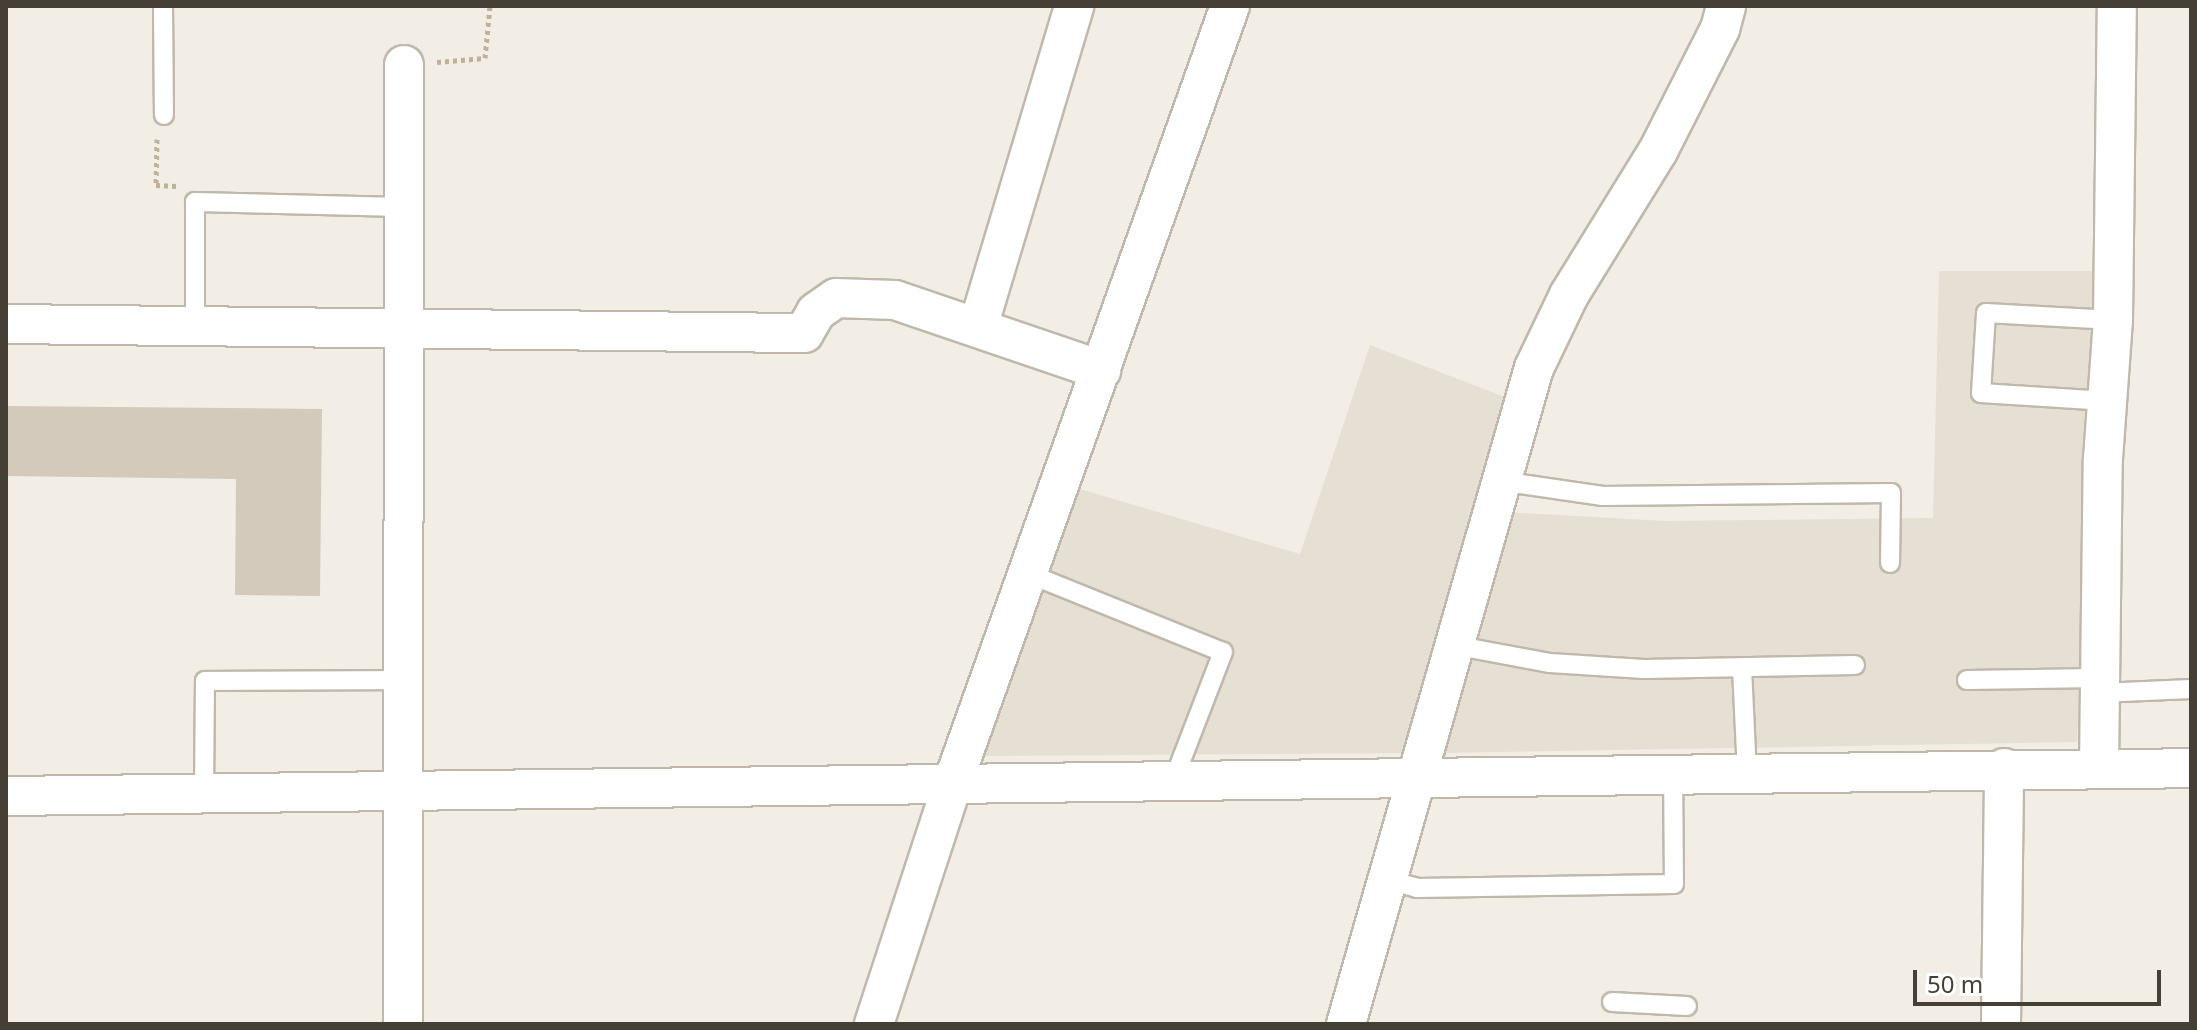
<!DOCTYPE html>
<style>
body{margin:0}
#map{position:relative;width:2197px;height:1030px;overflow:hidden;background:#f2eee5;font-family:"Noto Sans",sans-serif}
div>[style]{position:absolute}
.residential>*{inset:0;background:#e6e0d4}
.building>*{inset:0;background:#d3cabb}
.path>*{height:5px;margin-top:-2.5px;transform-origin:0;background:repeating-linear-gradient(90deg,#bfb29a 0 4px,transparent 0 8px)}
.roads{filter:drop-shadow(2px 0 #c0b9ab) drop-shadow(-2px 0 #c0b9ab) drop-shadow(0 2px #c0b9ab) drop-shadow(0 -2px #c0b9ab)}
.lane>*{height:18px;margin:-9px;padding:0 9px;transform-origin:9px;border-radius:9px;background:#fff}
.street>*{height:38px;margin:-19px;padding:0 19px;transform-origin:19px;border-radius:19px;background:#fff}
span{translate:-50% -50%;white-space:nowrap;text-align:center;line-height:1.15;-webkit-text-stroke:7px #fff;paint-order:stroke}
.frame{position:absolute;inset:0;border:8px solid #453f35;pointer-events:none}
.scale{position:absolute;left:1913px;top:970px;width:248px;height:36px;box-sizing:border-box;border:4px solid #453f35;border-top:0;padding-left:10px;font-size:24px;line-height:28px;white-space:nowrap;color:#453f35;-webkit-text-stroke:6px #fff;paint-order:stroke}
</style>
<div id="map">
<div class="residential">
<i style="clip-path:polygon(1939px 271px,2099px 271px,2077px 742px,1441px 753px,1505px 512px,1665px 521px,1933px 518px)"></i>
<i style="clip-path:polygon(1370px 345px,1510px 399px,1405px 753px,983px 756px,1080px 489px,1300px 554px)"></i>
</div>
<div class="building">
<i style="clip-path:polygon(6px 406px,322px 409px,320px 596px,235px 595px,236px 479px,6px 476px)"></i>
</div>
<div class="path">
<i style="left:437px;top:62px;width:48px;rotate:-4.8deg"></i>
<i style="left:485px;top:58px;width:52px;rotate:-84.5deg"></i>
<i style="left:157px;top:139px;width:46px;rotate:91.2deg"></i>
<i style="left:156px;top:185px;width:20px;rotate:3deg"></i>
</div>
<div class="roads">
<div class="lane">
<i style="left:163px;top:6px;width:109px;rotate:89.5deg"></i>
<i style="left:195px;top:326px;width:124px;rotate:-90deg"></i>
<i style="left:195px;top:202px;width:208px;rotate:1.4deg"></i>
<i style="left:2107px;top:401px;width:126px;rotate:-176.4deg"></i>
<i style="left:1981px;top:393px;width:80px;rotate:-86.4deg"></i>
<i style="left:1986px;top:313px;width:127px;rotate:3.2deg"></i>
<i style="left:1500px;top:481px;width:104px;rotate:8.3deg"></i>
<i style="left:1603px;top:496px;width:288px;rotate:-0.6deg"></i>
<i style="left:1891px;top:493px;width:70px;rotate:90.8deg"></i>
<i style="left:1027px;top:573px;width:211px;rotate:22deg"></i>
<i style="left:1223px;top:652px;width:142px;rotate:111.1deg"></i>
<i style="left:1453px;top:645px;width:99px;rotate:10.5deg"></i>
<i style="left:1550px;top:663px;width:94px;rotate:3.7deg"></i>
<i style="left:1644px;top:669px;width:211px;rotate:-1.1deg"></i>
<i style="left:1742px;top:668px;width:106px;rotate:87.3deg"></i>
<i style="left:1967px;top:680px;width:132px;rotate:-0.9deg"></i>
<i style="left:2099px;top:693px;width:92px;rotate:-2.5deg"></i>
<i style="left:204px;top:793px;width:112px;rotate:-89.5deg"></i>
<i style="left:205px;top:681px;width:197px;rotate:-0.3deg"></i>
<i style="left:1388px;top:880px;width:30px;rotate:15deg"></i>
<i style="left:1417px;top:888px;width:257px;rotate:-0.9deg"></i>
<i style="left:1674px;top:884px;width:108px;rotate:-90.5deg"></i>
<i style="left:1612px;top:1002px;width:75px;rotate:3.1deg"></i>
</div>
<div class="street">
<i style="left:6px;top:324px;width:798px;rotate:0.65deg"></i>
<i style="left:804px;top:333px;width:24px;rotate:-60deg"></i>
<i style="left:816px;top:312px;width:24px;rotate:-35deg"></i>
<i style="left:836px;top:298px;width:59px;rotate:1.9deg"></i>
<i style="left:895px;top:300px;width:218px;rotate:18.8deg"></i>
<i style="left:978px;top:327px;width:335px;rotate:-73.3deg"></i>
<i style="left:2099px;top:767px;width:308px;rotate:-89.3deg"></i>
<i style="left:2103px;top:459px;width:139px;rotate:-85.9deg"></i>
<i style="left:2113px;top:320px;width:314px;rotate:-89.3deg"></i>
<i style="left:6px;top:796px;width:2185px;rotate:-0.73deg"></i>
<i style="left:403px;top:1024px;width:959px;rotate:-89.94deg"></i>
<i style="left:874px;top:1024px;width:251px;rotate:-71.9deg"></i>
<i style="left:952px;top:785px;width:827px;rotate:-70.36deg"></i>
<i style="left:1346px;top:1024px;width:682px;rotate:-74.01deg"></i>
<i style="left:1534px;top:368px;width:81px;rotate:-64.4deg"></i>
<i style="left:1569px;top:295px;width:169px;rotate:-58.3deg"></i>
<i style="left:1658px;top:151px;width:137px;rotate:-63.1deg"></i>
<i style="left:1720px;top:29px;width:24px;rotate:-75deg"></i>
<i style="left:2001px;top:1024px;width:256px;rotate:-89.3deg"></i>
</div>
</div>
<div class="frame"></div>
<div class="scale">50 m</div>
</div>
